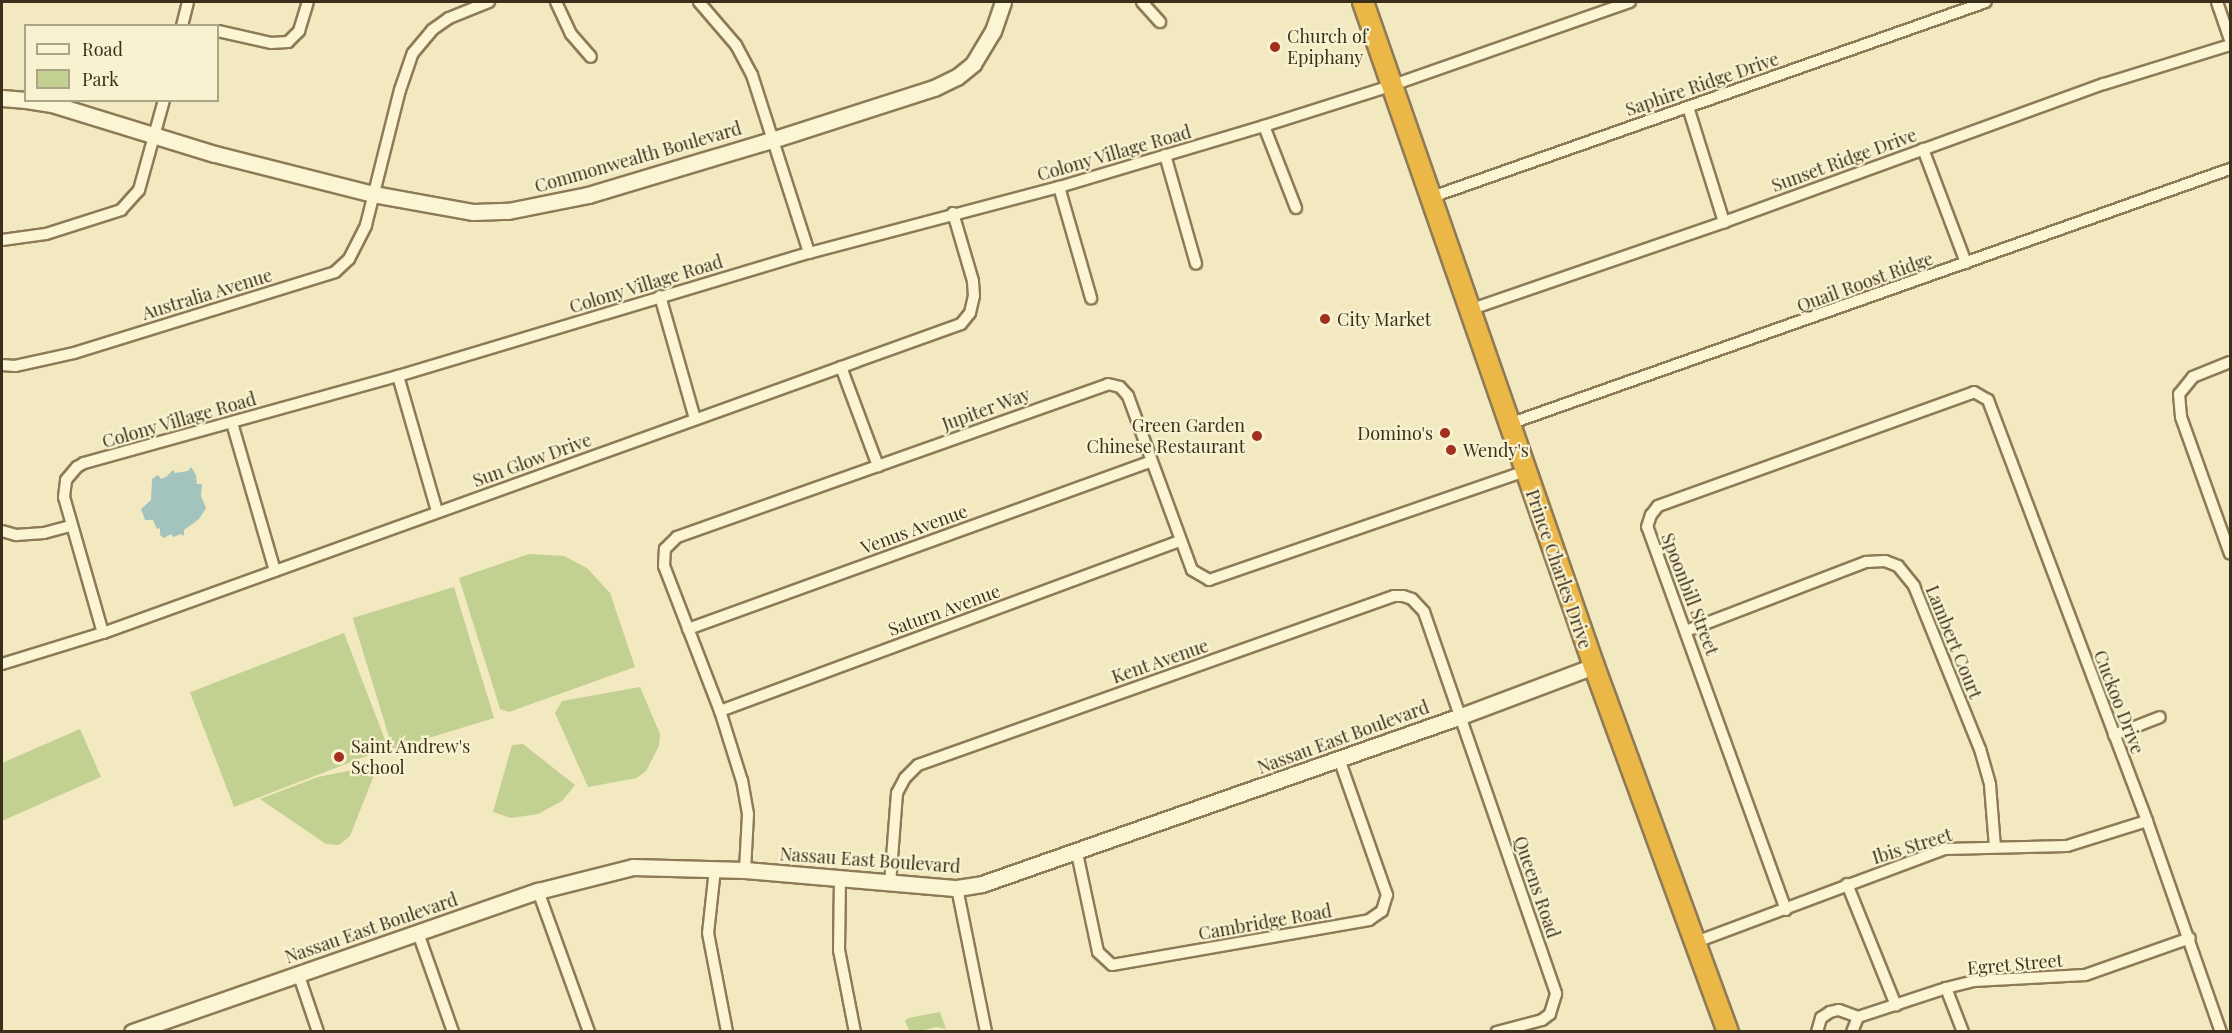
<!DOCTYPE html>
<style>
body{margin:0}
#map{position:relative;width:2232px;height:1033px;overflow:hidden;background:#f2e9c0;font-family:"Playfair Display",serif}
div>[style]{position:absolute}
.green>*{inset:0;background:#c2d192;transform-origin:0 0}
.water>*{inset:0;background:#a3c4be}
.roads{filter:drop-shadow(2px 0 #8d7a56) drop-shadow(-2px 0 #8d7a56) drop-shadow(0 2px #8d7a56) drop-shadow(0 -2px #8d7a56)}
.street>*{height:10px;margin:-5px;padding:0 5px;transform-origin:5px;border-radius:5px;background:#fcf5d4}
.secondary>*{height:15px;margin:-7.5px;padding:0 7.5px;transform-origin:7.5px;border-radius:7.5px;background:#fcf5d4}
.highway>*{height:20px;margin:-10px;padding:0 10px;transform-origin:10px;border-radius:10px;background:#ebb747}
.dots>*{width:16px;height:16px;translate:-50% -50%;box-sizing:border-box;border:3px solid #f9f2d0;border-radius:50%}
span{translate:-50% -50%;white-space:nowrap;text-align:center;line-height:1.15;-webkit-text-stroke:4.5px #f9f2d0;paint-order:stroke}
.poi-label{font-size:18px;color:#3b2f1c}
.left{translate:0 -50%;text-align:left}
.right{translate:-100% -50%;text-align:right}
.street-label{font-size:18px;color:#3b2f1c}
.frame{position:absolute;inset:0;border:3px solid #3b2f1c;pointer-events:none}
.legend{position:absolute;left:24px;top:24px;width:195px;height:78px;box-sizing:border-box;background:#f9f2d0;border:2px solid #ada488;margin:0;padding:8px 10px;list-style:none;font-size:18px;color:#3b2f1c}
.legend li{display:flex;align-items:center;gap:12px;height:30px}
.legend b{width:30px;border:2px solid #ada488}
</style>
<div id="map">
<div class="green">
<i style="clip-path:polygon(529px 554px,564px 556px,587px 568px,610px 593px,635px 667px,509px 712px,500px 709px,459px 578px)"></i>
<i style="left:454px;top:587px;width:137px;height:106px;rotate:73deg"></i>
<i style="left:344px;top:633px;width:123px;height:165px;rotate:69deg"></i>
<i style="clip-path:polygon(640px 687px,660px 734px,659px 746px,646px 771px,637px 778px,588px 787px,555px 713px,562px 701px)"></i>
<i style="clip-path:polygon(80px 729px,101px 777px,2px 821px,2px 763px)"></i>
<i style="clip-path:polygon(523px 744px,575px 785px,562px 801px,538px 814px,511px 818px,493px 812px,512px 745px)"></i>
<i style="clip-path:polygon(378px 765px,350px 836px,339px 845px,326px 844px,260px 799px,318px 777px)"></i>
<i style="clip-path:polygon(940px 1012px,946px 1029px,936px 1027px,920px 1031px,909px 1030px,905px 1021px,908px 1018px)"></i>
</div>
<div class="water">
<i style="clip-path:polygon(191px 467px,196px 475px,197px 484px,202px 484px,201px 496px,206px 508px,199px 519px,184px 530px,184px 536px,181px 534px,173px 537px,171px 534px,164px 538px,160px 535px,160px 528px,157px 529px,153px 520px,145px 520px,141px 509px,151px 500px,152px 479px,158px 475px,161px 479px,166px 477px,173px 470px,175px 473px,188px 471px)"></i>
</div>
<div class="roads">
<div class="street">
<i style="left:556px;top:2px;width:35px;rotate:65deg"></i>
<i style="left:571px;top:34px;width:30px;rotate:49deg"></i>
<i style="left:699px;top:2px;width:57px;rotate:49.3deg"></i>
<i style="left:736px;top:45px;width:34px;rotate:62deg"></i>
<i style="left:752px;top:75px;width:187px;rotate:72.2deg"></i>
<i style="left:1142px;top:2px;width:27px;rotate:48deg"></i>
<i style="left:2217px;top:2px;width:39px;rotate:71deg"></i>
<i style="left:182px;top:26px;width:25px;rotate:-76deg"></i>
<i style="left:218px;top:31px;width:54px;rotate:12.8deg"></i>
<i style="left:271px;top:43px;width:17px;rotate:-3deg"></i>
<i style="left:288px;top:42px;width:16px;rotate:-45deg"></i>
<i style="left:299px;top:31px;width:30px;rotate:-73deg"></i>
<i style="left:1688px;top:107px;width:121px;rotate:72.6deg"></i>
<i style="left:1264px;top:126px;width:88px;rotate:68.7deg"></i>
<i style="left:1923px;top:149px;width:122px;rotate:69.3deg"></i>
<i style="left:1165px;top:155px;width:113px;rotate:74.1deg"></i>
<i style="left:1059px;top:187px;width:116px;rotate:73.9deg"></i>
<i style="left:1429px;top:198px;width:590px;rotate:-19.39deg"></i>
<i style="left:2px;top:240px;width:44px;rotate:-7.8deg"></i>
<i style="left:46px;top:234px;width:79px;rotate:-17.7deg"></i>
<i style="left:121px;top:210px;width:27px;rotate:-48deg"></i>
<i style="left:139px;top:190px;width:93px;rotate:-74.5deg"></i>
<i style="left:660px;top:296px;width:128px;rotate:74.1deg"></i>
<i style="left:1469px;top:310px;width:270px;rotate:-19deg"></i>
<i style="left:1724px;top:222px;width:404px;rotate:-20deg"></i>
<i style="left:2104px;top:84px;width:132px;rotate:-17.2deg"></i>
<i style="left:2230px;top:362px;width:40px;rotate:158deg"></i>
<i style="left:2193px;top:377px;width:22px;rotate:129deg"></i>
<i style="left:2179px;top:394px;width:23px;rotate:85deg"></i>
<i style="left:2181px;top:417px;width:145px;rotate:70.3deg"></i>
<i style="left:2px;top:365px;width:13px;rotate:4deg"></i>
<i style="left:15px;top:366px;width:60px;rotate:-12.4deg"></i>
<i style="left:74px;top:353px;width:273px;rotate:-17.2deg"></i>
<i style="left:335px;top:272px;width:19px;rotate:-43deg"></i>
<i style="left:349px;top:259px;width:38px;rotate:-63deg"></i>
<i style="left:366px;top:225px;width:139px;rotate:-75.9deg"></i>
<i style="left:400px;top:90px;width:39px;rotate:-71deg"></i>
<i style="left:413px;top:53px;width:30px;rotate:-50deg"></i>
<i style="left:432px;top:30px;width:21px;rotate:-35deg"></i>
<i style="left:449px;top:18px;width:43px;rotate:-21.8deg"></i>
<i style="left:841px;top:367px;width:106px;rotate:69.5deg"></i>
<i style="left:398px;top:376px;width:141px;rotate:73.9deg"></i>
<i style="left:232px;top:423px;width:154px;rotate:73.8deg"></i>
<i style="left:1509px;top:424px;width:765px;rotate:-19.48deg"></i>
<i style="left:2px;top:531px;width:15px;rotate:16deg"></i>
<i style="left:16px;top:535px;width:28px;rotate:-4deg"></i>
<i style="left:44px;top:533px;width:28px;rotate:-15deg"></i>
<i style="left:688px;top:629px;width:493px;rotate:-19.9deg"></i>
<i style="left:1686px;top:631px;width:193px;rotate:-21deg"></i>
<i style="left:1866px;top:562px;width:19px;rotate:-3deg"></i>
<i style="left:1885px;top:561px;width:14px;rotate:21deg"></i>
<i style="left:1898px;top:566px;width:26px;rotate:51deg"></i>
<i style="left:1914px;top:586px;width:176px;rotate:68deg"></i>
<i style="left:1980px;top:749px;width:37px;rotate:74deg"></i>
<i style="left:1990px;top:785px;width:62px;rotate:85.4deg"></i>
<i style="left:103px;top:633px;width:141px;rotate:-106deg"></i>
<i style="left:64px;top:497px;width:17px;rotate:-83deg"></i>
<i style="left:66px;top:480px;width:17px;rotate:-50deg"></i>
<i style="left:77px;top:467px;width:8px;rotate:-30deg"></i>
<i style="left:84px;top:463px;width:326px;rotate:-15.5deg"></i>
<i style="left:398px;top:376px;width:429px;rotate:-16.7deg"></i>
<i style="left:809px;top:253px;width:259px;rotate:-14.8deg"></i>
<i style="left:1059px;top:187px;width:214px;rotate:-16.6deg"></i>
<i style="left:1264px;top:126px;width:135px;rotate:-17.6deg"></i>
<i style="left:1393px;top:85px;width:251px;rotate:-19.3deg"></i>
<i style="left:2px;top:664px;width:106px;rotate:-17.1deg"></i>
<i style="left:103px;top:633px;width:912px;rotate:-19.81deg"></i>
<i style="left:961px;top:324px;width:14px;rotate:-51deg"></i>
<i style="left:970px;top:313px;width:17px;rotate:-77deg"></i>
<i style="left:974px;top:296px;width:15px;rotate:-94deg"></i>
<i style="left:973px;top:281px;width:71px;rotate:-106.4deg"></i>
<i style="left:720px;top:711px;width:489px;rotate:-20.3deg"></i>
<i style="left:2114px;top:735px;width:49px;rotate:-21.4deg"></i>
<i style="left:1077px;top:853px;width:101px;rotate:78deg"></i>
<i style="left:1098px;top:952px;width:19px;rotate:43deg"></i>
<i style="left:1112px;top:965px;width:261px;rotate:-9.9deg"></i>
<i style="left:1369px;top:920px;width:16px;rotate:-35deg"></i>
<i style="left:1382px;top:911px;width:17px;rotate:-73deg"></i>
<i style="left:1387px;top:895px;width:144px;rotate:-109.4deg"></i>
<i style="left:715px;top:869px;width:64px;rotate:96.2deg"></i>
<i style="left:708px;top:933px;width:101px;rotate:79.1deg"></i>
<i style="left:745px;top:870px;width:56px;rotate:-86.9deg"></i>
<i style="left:748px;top:814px;width:34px;rotate:-100deg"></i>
<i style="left:742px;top:781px;width:73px;rotate:-107.4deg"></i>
<i style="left:720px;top:711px;width:155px;rotate:-111.1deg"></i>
<i style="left:664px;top:566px;width:17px;rotate:-87deg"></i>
<i style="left:665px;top:549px;width:17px;rotate:-45deg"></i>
<i style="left:677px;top:537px;width:457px;rotate:-19.5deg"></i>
<i style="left:1108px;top:384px;width:12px;rotate:14deg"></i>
<i style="left:1120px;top:387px;width:12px;rotate:48deg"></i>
<i style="left:1128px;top:396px;width:185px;rotate:69.8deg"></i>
<i style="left:1192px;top:570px;width:20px;rotate:30deg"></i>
<i style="left:1209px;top:580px;width:334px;rotate:-19deg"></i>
<i style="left:840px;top:879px;width:71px;rotate:90.8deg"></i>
<i style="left:839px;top:950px;width:84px;rotate:79deg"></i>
<i style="left:890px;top:884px;width:91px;rotate:-85.6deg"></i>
<i style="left:897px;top:793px;width:17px;rotate:-62deg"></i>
<i style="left:905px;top:778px;width:18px;rotate:-45deg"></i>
<i style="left:918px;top:765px;width:505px;rotate:-19.55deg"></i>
<i style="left:1394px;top:596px;width:9px"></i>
<i style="left:1403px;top:596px;width:9px;rotate:18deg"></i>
<i style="left:1412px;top:599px;width:18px;rotate:47deg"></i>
<i style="left:1424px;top:612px;width:404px;rotate:70.9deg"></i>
<i style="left:1556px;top:994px;width:21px;rotate:107deg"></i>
<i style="left:1550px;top:1014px;width:10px;rotate:143deg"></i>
<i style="left:1542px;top:1020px;width:47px;rotate:165.1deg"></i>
<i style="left:1847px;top:884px;width:131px;rotate:68deg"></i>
<i style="left:957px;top:888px;width:147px;rotate:78.6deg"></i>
<i style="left:538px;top:891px;width:150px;rotate:70.1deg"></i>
<i style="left:1786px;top:910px;width:407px;rotate:-109.9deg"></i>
<i style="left:1647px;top:527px;width:13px;rotate:-72deg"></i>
<i style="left:1651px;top:515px;width:11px;rotate:-52deg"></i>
<i style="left:1658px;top:506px;width:336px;rotate:-19.8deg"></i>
<i style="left:1974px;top:392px;width:16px;rotate:30deg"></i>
<i style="left:1988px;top:400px;width:450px;rotate:69.3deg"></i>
<i style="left:2147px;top:821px;width:224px;rotate:70.7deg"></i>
<i style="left:418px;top:933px;width:105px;rotate:70.5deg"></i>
<i style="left:1696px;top:942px;width:266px;rotate:-20.5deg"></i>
<i style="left:1945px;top:849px;width:122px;rotate:-1.4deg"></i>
<i style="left:2067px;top:846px;width:84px;rotate:-17.4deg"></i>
<i style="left:298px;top:973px;width:62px;rotate:71.3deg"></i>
<i style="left:1946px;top:988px;width:47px;rotate:68.9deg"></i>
<i style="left:1817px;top:1032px;width:15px;rotate:-74deg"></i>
<i style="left:1821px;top:1018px;width:11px;rotate:-34deg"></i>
<i style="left:1830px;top:1012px;width:9px;rotate:-13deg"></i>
<i style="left:1839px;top:1010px;width:20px;rotate:20deg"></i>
<i style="left:1852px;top:1032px;width:16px;rotate:-68deg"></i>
<i style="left:1858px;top:1017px;width:93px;rotate:-18.2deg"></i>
<i style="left:1946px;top:988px;width:29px;rotate:-14deg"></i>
<i style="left:1974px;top:981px;width:111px;rotate:-3.1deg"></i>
<i style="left:2085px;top:975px;width:111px;rotate:-19.4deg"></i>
</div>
<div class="secondary">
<i style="left:2px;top:98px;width:24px;rotate:5deg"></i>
<i style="left:26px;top:100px;width:26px;rotate:9deg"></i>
<i style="left:52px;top:104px;width:170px;rotate:17.1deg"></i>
<i style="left:215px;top:154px;width:163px;rotate:14.2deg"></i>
<i style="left:373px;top:194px;width:102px;rotate:10.2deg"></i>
<i style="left:473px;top:212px;width:35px;rotate:-2deg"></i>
<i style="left:508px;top:211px;width:82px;rotate:-11.3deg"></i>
<i style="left:588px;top:195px;width:195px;rotate:-16.7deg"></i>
<i style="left:775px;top:139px;width:167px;rotate:-17.8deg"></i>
<i style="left:934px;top:88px;width:25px;rotate:-26deg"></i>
<i style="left:957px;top:77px;width:21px;rotate:-39deg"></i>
<i style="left:973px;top:64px;width:39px;rotate:-59deg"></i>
<i style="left:993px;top:31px;width:31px;rotate:-71deg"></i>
<i style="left:132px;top:1032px;width:430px;rotate:-19.2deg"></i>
<i style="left:538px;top:891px;width:98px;rotate:-14.2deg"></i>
<i style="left:633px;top:867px;width:112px;rotate:1.5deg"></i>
<i style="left:745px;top:870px;width:213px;rotate:4.9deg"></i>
<i style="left:957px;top:888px;width:25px;rotate:-9deg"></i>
<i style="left:982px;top:884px;width:508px;rotate:-19.33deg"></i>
<i style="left:1461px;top:716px;width:142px;rotate:-20.6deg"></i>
</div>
<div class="highway">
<i style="left:1363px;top:2px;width:703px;rotate:70.82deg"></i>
<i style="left:1594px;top:666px;width:390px;rotate:69.9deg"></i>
</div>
</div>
<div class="dots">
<i style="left:1275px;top:47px;background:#a22f20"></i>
<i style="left:1325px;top:319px;background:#a22f20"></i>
<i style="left:1445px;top:433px;background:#a22f20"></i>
<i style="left:1257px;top:436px;background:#a22f20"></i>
<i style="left:1451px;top:450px;background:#a22f20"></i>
<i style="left:339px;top:757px;background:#a22f20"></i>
</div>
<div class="poi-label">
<span class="left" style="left:1287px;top:47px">Church of<br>Epiphany</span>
<span class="left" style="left:1337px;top:319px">City Market</span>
<span class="right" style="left:1245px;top:436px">Green Garden<br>Chinese Restaurant</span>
<span class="right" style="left:1433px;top:433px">Domino's</span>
<span class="left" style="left:1463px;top:450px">Wendy's</span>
<span class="left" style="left:351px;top:757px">Saint Andrew's<br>School</span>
</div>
<div class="street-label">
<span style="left:1702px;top:84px;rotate:-19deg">Saphire Ridge Drive</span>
<span style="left:1114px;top:153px;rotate:-16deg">Colony Village Road</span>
<span style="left:638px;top:157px;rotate:-16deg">Commonwealth Boulevard</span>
<span style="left:1844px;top:160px;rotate:-20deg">Sunset Ridge Drive</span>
<span style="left:1865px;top:282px;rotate:-20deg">Quail Roost Ridge</span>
<span style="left:646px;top:284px;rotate:-17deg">Colony Village Road</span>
<span style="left:207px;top:294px;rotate:-17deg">Australia Avenue</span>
<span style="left:986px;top:409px;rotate:-20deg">Jupiter Way</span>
<span style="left:179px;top:420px;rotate:-16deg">Colony Village Road</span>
<span style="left:532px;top:460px;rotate:-20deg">Sun Glow Drive</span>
<span style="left:914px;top:529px;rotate:-20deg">Venus Avenue</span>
<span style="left:1559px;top:569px;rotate:71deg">Prince Charles Drive</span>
<span style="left:1690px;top:594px;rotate:69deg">Spoonbill Street</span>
<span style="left:944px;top:610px;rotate:-20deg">Saturn Avenue</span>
<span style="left:1954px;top:642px;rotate:68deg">Lambert Court</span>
<span style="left:1160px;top:661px;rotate:-19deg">Kent Avenue</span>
<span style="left:2119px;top:702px;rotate:69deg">Cuckoo Drive</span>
<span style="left:1343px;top:737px;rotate:-20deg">Nassau East Boulevard</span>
<span style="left:1912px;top:846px;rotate:-17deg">Ibis Street</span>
<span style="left:870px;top:860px;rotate:4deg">Nassau East Boulevard</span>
<span style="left:1537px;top:887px;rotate:71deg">Queens Road</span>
<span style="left:1265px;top:922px;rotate:-10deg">Cambridge Road</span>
<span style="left:371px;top:928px;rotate:-19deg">Nassau East Boulevard</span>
<span style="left:2015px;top:964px;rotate:-5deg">Egret Street</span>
</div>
<div class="frame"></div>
<ul class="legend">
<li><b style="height:8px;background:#fcf5d4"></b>Road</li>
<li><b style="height:16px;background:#c2d192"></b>Park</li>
</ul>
</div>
